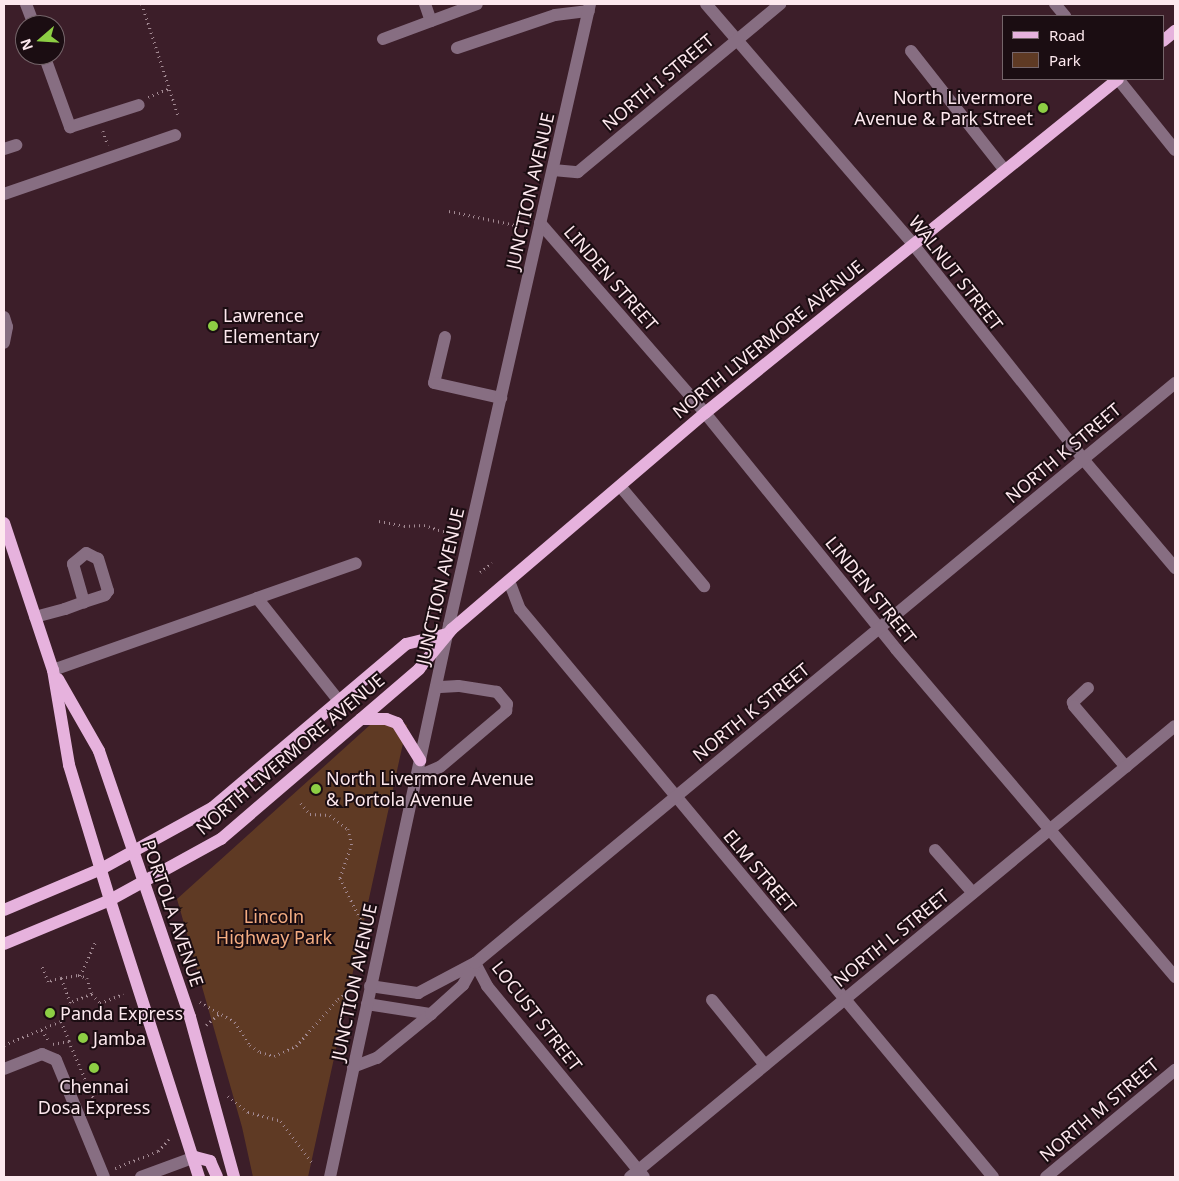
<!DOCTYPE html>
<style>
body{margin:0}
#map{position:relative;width:1179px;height:1181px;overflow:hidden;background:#3c1e29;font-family:"Noto Sans",sans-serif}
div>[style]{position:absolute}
.green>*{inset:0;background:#5f3a24}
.path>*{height:2.5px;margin-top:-1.25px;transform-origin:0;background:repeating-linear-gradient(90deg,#a38a93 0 1px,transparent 0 5px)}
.minor>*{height:12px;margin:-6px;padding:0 6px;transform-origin:6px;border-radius:6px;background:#876e82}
.major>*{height:12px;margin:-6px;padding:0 6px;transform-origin:6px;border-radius:6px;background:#e6b2dd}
.dots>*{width:14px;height:14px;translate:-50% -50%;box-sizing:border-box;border:2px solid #1b0d12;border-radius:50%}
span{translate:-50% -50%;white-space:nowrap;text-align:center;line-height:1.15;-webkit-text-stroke:4px #1b0d12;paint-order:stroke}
.street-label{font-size:18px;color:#fde8ee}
.poi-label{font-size:18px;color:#fde8ee}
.right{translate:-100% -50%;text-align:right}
.left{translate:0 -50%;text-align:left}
.park-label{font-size:18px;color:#f5ad82}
.frame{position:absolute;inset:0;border:5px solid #fde8ee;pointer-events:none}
.legend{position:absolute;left:1002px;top:15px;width:162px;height:65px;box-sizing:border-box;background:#1b0d12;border:1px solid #75656a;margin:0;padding:6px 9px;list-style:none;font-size:15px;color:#fde8ee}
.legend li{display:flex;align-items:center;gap:10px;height:25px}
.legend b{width:25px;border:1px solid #75656a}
.north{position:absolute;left:15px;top:15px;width:50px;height:50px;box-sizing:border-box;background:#1b0d12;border:1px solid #75656a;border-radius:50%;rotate:251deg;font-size:14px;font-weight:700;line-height:20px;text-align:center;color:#fde8ee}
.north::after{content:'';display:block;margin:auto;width:18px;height:22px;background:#8dce44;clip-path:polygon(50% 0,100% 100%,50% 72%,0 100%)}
</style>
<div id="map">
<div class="green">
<i style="clip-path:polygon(380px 716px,407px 725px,308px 1177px,253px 1177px,242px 1127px,177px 899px)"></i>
</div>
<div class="path">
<i style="left:142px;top:4px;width:117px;rotate:72deg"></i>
<i style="left:148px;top:97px;width:24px;rotate:-22deg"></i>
<i style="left:103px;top:131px;width:15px;rotate:70deg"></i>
<i style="left:449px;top:211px;width:73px;rotate:11.9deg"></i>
<i style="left:379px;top:521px;width:25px;rotate:11deg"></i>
<i style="left:404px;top:526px;width:20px;rotate:-3deg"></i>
<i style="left:424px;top:525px;width:26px;rotate:18deg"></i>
<i style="left:480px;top:572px;width:15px;rotate:-37deg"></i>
<i style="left:301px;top:803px;width:14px;rotate:51deg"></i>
<i style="left:310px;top:814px;width:20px;rotate:3deg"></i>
<i style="left:330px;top:815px;width:23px;rotate:38deg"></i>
<i style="left:348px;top:829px;width:16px;rotate:75deg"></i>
<i style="left:352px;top:844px;width:36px;rotate:109deg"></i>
<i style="left:340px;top:878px;width:54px;rotate:63.4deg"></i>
<i style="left:80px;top:976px;width:37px;rotate:-66deg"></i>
<i style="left:61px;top:978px;width:17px;rotate:-10deg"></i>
<i style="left:78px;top:975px;width:9px;rotate:18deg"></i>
<i style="left:87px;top:978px;width:17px;rotate:73deg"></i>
<i style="left:92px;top:994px;width:24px;rotate:158deg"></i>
<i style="left:92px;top:994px;width:12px;rotate:48deg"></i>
<i style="left:100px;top:1003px;width:25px;rotate:-21deg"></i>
<i style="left:200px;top:1002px;width:40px;rotate:29.7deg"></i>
<i style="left:235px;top:1022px;width:27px;rotate:57deg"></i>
<i style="left:250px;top:1045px;width:12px;rotate:35deg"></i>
<i style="left:260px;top:1052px;width:15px;rotate:16deg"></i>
<i style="left:274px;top:1056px;width:24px;rotate:-24deg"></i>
<i style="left:296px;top:1046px;width:63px;rotate:-48.2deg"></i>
<i style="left:338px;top:999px;width:14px;rotate:-36deg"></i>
<i style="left:206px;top:1025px;width:18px;rotate:-41deg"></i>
<i style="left:42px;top:1030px;width:13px;rotate:58deg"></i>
<i style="left:69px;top:1041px;width:76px;rotate:66.8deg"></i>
<i style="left:99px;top:1111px;width:8px;rotate:157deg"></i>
<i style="left:53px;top:1044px;width:16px;rotate:-11deg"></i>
<i style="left:69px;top:1041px;width:21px;rotate:-113deg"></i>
<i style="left:4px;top:1045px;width:62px;rotate:-22.8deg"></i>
<i style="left:61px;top:1021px;width:20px;rotate:-63deg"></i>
<i style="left:70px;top:1003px;width:27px;rotate:-110deg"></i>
<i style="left:61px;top:978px;width:14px;rotate:163deg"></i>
<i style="left:48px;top:982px;width:18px;rotate:-112deg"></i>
<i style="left:228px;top:1096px;width:26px;rotate:39deg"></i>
<i style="left:248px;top:1112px;width:34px;rotate:15deg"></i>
<i style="left:281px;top:1121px;width:51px;rotate:52.9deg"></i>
<i style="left:115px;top:1168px;width:46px;rotate:-21.6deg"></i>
<i style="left:158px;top:1151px;width:16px;rotate:-47deg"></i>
</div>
<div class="minor">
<i style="left:26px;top:4px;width:22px;rotate:69deg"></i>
<i style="left:425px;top:4px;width:18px;rotate:71deg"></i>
<i style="left:706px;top:4px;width:316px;rotate:49.2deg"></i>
<i style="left:912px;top:243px;width:275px;rotate:51.6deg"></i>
<i style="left:1083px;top:459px;width:143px;rotate:49.8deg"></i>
<i style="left:1055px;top:4px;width:16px;rotate:50deg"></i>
<i style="left:383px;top:39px;width:100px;rotate:-20.4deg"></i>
<i style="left:457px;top:48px;width:103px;rotate:-18.6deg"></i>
<i style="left:555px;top:15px;width:34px;rotate:-7deg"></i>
<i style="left:911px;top:51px;width:150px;rotate:51.8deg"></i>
<i style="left:44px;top:55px;width:77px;rotate:70.1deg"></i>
<i style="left:70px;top:127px;width:72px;rotate:-17.7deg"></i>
<i style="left:1118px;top:79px;width:91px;rotate:51.2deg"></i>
<i style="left:4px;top:149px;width:13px;rotate:-18deg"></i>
<i style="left:553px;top:170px;width:25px;rotate:5deg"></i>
<i style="left:578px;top:172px;width:263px;rotate:-39.7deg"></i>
<i style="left:4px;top:194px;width:181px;rotate:-19deg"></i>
<i style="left:540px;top:223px;width:252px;rotate:49deg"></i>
<i style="left:705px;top:413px;width:304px;rotate:51deg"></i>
<i style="left:896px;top:649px;width:431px;rotate:49.6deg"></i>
<i style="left:4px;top:317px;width:10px;rotate:73deg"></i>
<i style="left:7px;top:327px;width:16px;rotate:101deg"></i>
<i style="left:445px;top:337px;width:47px;rotate:103.4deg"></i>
<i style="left:434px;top:383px;width:69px;rotate:12.6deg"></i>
<i style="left:620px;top:486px;width:131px;rotate:50deg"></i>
<i style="left:509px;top:581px;width:30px;rotate:69deg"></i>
<i style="left:520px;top:609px;width:739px;rotate:50.21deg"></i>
<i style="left:257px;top:598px;width:132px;rotate:51.5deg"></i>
<i style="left:35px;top:617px;width:31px;rotate:-15deg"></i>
<i style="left:65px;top:609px;width:20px;rotate:-20deg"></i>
<i style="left:84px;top:602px;width:22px;rotate:-18deg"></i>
<i style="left:105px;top:595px;width:5px;rotate:-53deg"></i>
<i style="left:108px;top:591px;width:34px;rotate:-107deg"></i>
<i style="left:98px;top:559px;width:13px;rotate:-153deg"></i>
<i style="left:86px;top:553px;width:17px;rotate:140deg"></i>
<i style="left:73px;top:564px;width:40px;rotate:74deg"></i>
<i style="left:53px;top:670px;width:321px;rotate:-19.4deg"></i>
<i style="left:1088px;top:688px;width:21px;rotate:137deg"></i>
<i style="left:1073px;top:702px;width:4px;rotate:76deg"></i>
<i style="left:1074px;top:706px;width:80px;rotate:49.6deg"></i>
<i style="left:416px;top:777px;width:26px;rotate:-23deg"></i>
<i style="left:440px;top:767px;width:87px;rotate:-40.3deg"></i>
<i style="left:506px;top:711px;width:7px;rotate:-82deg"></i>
<i style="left:507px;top:704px;width:16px;rotate:-130deg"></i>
<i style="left:497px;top:692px;width:39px;rotate:-171deg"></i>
<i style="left:458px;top:686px;width:22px;rotate:177deg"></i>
<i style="left:935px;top:850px;width:57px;rotate:48.5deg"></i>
<i style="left:475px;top:963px;width:26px;rotate:62deg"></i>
<i style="left:487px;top:986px;width:247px;rotate:50.6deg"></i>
<i style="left:370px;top:986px;width:49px;rotate:8.3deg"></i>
<i style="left:418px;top:993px;width:64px;rotate:-27.8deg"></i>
<i style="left:712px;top:1000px;width:84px;rotate:50.8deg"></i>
<i style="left:367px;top:1004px;width:65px;rotate:8.9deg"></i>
<i style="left:353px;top:1067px;width:26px;rotate:-21deg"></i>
<i style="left:377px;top:1058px;width:70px;rotate:-39.2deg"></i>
<i style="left:431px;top:1014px;width:43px;rotate:-42.2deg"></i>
<i style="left:463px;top:985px;width:25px;rotate:-61deg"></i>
<i style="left:475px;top:963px;width:909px;rotate:-39.64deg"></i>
<i style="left:4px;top:1069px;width:41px;rotate:-21.5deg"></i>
<i style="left:42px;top:1054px;width:15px;rotate:23deg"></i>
<i style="left:56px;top:1060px;width:126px;rotate:67.7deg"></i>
<i style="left:141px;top:1177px;width:58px;rotate:-20.3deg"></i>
<i style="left:330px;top:1177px;width:565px;rotate:-77.83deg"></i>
<i style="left:449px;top:625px;width:637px;rotate:-77.21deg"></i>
<i style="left:630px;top:1177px;width:707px;rotate:-39.61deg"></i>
<i style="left:1046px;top:1177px;width:168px;rotate:-39.7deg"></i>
</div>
<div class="major">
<i style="left:1163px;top:41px;width:16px;rotate:-40deg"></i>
<i style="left:4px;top:523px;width:155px;rotate:71.6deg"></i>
<i style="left:53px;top:670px;width:96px;rotate:80.4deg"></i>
<i style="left:69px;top:765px;width:141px;rotate:73.1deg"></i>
<i style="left:110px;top:900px;width:291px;rotate:72.2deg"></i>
<i style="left:58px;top:679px;width:83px;rotate:60.3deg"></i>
<i style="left:99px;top:751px;width:281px;rotate:71.1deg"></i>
<i style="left:190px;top:1017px;width:166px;rotate:74.6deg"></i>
<i style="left:361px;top:719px;width:25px"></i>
<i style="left:386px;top:719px;width:12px;rotate:20deg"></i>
<i style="left:397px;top:723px;width:44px;rotate:58.1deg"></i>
<i style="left:4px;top:910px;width:105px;rotate:-22.9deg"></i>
<i style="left:101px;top:869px;width:127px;rotate:-28.8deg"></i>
<i style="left:212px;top:808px;width:254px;rotate:-40.2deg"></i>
<i style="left:406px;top:644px;width:42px;rotate:-13.7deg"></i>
<i style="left:4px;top:944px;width:115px;rotate:-22.5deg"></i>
<i style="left:110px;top:900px;width:127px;rotate:-28.8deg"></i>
<i style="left:221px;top:839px;width:261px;rotate:-40.6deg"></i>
<i style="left:419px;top:669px;width:52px;rotate:-50.5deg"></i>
<i style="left:452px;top:629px;width:333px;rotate:-40.5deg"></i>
<i style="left:705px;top:413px;width:531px;rotate:-38.96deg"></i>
<i style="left:195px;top:1157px;width:16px;rotate:15deg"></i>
<i style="left:210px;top:1161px;width:17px;rotate:66deg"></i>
</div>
<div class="dots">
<i style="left:1043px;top:108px;background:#8dce44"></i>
<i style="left:213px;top:326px;background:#8dce44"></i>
<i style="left:316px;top:789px;background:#8dce44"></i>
<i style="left:50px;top:1013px;background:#8dce44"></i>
<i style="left:83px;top:1038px;background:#8dce44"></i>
<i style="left:94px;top:1068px;background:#8dce44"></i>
</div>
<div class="street-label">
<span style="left:658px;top:82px;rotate:-40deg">NORTH I STREET</span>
<span style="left:530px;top:191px;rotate:-77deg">JUNCTION AVENUE</span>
<span style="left:956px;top:273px;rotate:52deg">WALNUT STREET</span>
<span style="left:611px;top:278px;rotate:49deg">LINDEN STREET</span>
<span style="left:768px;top:339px;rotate:-39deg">NORTH LIVERMORE AVENUE</span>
<span style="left:1063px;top:453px;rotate:-40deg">NORTH K STREET</span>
<span style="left:440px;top:586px;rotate:-77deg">JUNCTION AVENUE</span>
<span style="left:871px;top:590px;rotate:51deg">LINDEN STREET</span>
<span style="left:751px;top:712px;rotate:-39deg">NORTH K STREET</span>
<span style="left:290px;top:754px;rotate:-40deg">NORTH LIVERMORE AVENUE</span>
<span style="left:760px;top:871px;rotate:50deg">ELM STREET</span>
<span style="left:173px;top:913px;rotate:71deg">PORTOLA AVENUE</span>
<span style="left:891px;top:938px;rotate:-39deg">NORTH L STREET</span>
<span style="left:354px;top:982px;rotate:-78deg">JUNCTION AVENUE</span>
<span style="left:537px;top:1016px;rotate:52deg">LOCUST STREET</span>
<span style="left:1099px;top:1110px;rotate:-40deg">NORTH M STREET</span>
</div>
<div class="poi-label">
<span class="right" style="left:1033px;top:108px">North Livermore<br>Avenue &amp; Park Street</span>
<span class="left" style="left:223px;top:326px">Lawrence<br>Elementary</span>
<span class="left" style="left:326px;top:789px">North Livermore Avenue<br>&amp; Portola Avenue</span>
<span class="left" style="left:60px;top:1013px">Panda Express</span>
<span class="left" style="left:93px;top:1038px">Jamba</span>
<span style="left:94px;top:1097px">Chennai<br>Dosa Express</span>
</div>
<div class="park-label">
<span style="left:274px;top:927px">Lincoln<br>Highway Park</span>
</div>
<div class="frame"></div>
<ul class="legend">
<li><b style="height:6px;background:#e6b2dd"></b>Road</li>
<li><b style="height:14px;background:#5f3a24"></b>Park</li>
</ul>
<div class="north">N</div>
</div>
